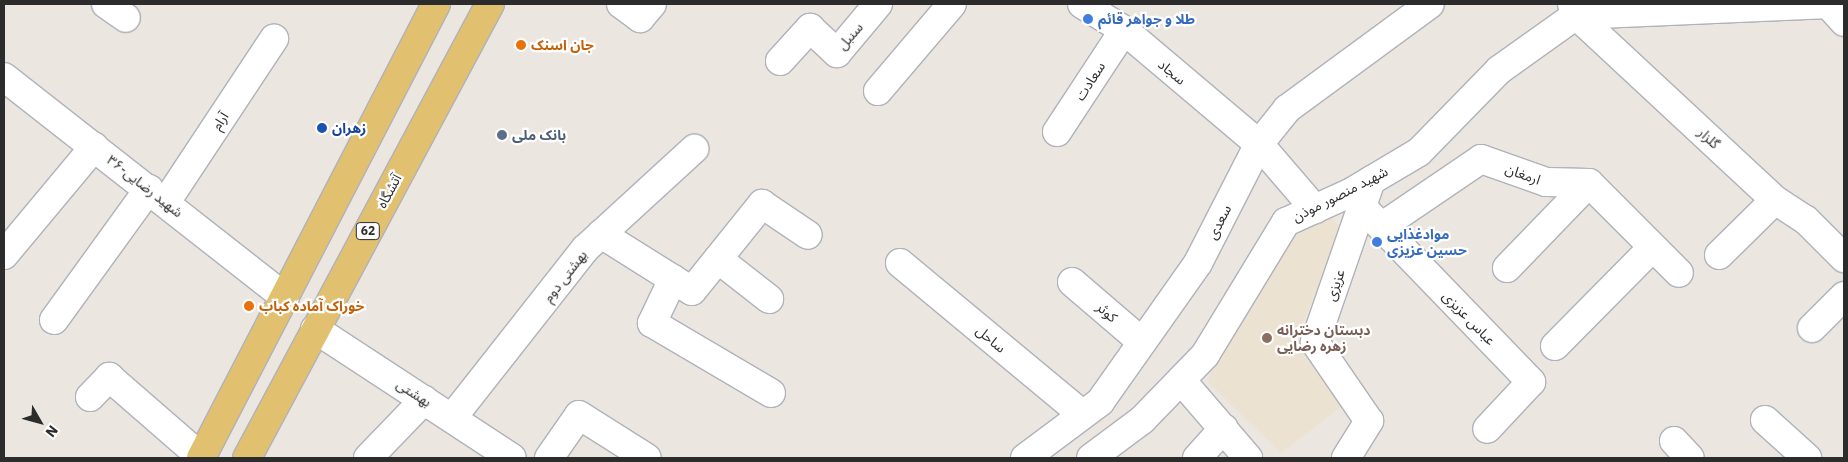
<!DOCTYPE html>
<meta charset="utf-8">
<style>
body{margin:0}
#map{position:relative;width:1848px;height:462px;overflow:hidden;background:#ece6e0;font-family:"IBM Plex Sans","Noto Sans Arabic",sans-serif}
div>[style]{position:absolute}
.education>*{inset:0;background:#ebe2d2}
.roads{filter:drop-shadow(1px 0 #b0b2ba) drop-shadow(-1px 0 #b0b2ba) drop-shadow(0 1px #b0b2ba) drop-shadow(0 -1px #b0b2ba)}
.minor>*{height:28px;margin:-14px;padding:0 14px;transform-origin:14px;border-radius:14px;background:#fff}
.major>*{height:28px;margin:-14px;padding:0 14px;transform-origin:14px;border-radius:14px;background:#e1c170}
.dots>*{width:14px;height:14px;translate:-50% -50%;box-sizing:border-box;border:2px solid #fff;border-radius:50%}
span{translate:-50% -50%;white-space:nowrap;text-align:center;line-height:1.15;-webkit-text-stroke:4.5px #fff;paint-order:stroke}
.shield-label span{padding:1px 4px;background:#fff;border:1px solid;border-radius:4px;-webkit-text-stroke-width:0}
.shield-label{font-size:12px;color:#2c2c2c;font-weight:700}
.shop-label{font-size:14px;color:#366cbe;font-weight:700}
.left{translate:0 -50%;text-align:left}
.street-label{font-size:14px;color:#2c2c2c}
.food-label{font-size:14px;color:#c56008;font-weight:700}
.transit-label{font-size:14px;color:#164399;font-weight:700}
.service-label{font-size:14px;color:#4e5e75;font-weight:700}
.education-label{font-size:14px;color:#785e54;font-weight:700}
.frame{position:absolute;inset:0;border:5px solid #2c2c2c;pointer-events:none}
.north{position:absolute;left:15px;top:397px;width:50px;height:50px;-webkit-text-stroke:4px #fff;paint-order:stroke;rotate:128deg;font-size:14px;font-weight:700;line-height:20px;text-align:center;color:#2c2c2c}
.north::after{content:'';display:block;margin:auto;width:18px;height:22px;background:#2c2c2c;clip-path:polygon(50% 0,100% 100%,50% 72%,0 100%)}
</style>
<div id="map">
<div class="education">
<i style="clip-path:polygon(1324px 213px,1347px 231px,1301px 325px,1349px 401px,1281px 453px,1208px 382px,1216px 352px,1292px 228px)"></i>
</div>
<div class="roads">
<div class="minor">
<i style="left:106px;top:4px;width:24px;rotate:35deg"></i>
<i style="left:621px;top:4px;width:24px;rotate:36deg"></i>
<i style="left:640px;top:18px;width:18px;rotate:-49deg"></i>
<i style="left:1082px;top:4px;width:49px;rotate:31.8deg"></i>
<i style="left:1124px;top:30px;width:177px;rotate:40.2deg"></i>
<i style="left:1259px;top:144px;width:86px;rotate:49.3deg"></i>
<i style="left:1828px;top:4px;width:24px;rotate:48deg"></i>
<i style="left:1576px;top:15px;width:272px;rotate:42.9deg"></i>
<i style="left:1775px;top:200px;width:37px;rotate:33deg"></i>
<i style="left:1806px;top:220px;width:54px;rotate:45deg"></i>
<i style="left:1576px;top:15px;width:254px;rotate:-2.5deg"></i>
<i style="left:780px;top:61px;width:45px;rotate:-47.7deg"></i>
<i style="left:810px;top:28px;width:37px;rotate:43deg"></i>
<i style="left:837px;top:53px;width:64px;rotate:-50.1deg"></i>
<i style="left:4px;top:77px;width:357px;rotate:38.1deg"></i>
<i style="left:878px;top:91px;width:114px;rotate:-49.6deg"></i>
<i style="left:1057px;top:132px;width:122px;rotate:-56.7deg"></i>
<i style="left:166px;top:202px;width:196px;rotate:-56.5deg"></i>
<i style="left:1368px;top:213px;width:235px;rotate:46deg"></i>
<i style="left:1531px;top:382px;width:64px;rotate:133.1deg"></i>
<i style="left:1381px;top:227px;width:121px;rotate:-34.2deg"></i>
<i style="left:1481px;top:159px;width:69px;rotate:19.5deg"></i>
<i style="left:1546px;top:182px;width:43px;rotate:1.3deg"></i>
<i style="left:1589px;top:183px;width:127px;rotate:45deg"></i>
<i style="left:601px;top:234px;width:107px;rotate:32.1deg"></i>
<i style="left:692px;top:291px;width:112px;rotate:-51.2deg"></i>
<i style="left:762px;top:204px;width:55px;rotate:34deg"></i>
<i style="left:4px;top:255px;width:141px;rotate:-50.2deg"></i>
<i style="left:1719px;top:255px;width:78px;rotate:-44.5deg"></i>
<i style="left:718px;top:259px;width:65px;rotate:38.1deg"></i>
<i style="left:900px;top:263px;width:236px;rotate:39.7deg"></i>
<i style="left:1507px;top:268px;width:118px;rotate:-46deg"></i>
<i style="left:673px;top:279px;width:49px;rotate:115.5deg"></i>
<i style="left:652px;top:323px;width:138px;rotate:30.5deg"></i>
<i style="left:1072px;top:282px;width:92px;rotate:40.6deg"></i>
<i style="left:54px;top:320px;width:162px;rotate:-54.1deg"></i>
<i style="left:1812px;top:328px;width:45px;rotate:-45deg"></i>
<i style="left:315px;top:329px;width:235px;rotate:33.2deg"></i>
<i style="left:1555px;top:346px;width:139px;rotate:-45.3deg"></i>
<i style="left:1181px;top:380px;width:103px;rotate:49.3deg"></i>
<i style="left:90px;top:397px;width:28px;rotate:-46deg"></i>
<i style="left:109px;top:377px;width:122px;rotate:41deg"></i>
<i style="left:452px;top:418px;width:216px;rotate:-51.8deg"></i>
<i style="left:586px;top:248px;width:147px;rotate:-42.5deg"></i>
<i style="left:1765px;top:420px;width:57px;rotate:42.1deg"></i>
<i style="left:1674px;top:441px;width:23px;rotate:47deg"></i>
<i style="left:368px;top:458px;width:81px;rotate:-46deg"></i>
<i style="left:549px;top:458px;width:52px;rotate:-55.1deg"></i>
<i style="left:579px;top:415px;width:80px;rotate:32.3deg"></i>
<i style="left:1025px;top:458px;width:94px;rotate:-36.7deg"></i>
<i style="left:1100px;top:402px;width:170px;rotate:-54.8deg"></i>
<i style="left:1198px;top:263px;width:134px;rotate:-62.9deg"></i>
<i style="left:1259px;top:144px;width:45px;rotate:-51.3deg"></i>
<i style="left:1287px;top:109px;width:177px;rotate:-36.3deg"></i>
<i style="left:1091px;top:458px;width:64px;rotate:-36.7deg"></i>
<i style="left:1142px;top:420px;width:91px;rotate:-45.9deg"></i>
<i style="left:1205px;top:355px;width:156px;rotate:-58.7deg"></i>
<i style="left:1286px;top:222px;width:70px;rotate:-24.4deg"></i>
<i style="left:1350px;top:193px;width:80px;rotate:-30.7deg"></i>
<i style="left:1419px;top:152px;width:115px;rotate:-45.7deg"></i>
<i style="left:1499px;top:70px;width:95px;rotate:-35.5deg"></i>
<i style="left:1576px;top:15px;width:12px;rotate:-110deg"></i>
<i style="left:1197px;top:458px;width:40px;rotate:-48deg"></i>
<i style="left:1346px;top:458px;width:44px;rotate:-58.1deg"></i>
<i style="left:1369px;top:421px;width:96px;rotate:-124.4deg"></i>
<i style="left:1315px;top:342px;width:171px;rotate:-70.9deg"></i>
</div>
<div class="major">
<i style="left:201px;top:458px;width:511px;rotate:-62.63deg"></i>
<i style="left:247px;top:458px;width:515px;rotate:-61.84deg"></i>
</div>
</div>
<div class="dots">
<i style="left:1088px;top:19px;background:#3f7fe0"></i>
<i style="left:521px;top:45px;background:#e8710a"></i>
<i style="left:322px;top:128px;background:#1a4fb4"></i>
<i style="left:502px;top:135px;background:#5c6f8a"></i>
<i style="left:1377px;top:242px;background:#3f7fe0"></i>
<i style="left:249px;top:306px;background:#e8710a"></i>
<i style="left:1267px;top:338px;background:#8d6e63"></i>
</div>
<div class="shield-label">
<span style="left:368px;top:231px">62</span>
</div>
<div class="shop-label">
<span class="left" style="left:1098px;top:19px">طلا و جواهر قائم</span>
<span class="left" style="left:1387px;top:242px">موادغذایی<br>حسین عزیزی</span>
</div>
<div class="street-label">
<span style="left:850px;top:36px;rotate:-49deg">سنبل</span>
<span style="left:1172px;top:72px;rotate:40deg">سجاد</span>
<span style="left:1090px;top:81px;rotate:-57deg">سعادت</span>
<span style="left:220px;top:121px;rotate:-57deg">آرام</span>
<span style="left:1709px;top:138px;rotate:43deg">گلزار</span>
<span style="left:1523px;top:174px;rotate:20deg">ارمغان</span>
<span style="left:145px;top:186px;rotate:38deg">۳۶-شهید رضایی</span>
<span style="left:389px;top:191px;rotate:-62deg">آتشگاه</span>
<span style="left:1340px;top:194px;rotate:-27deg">شهید منصور موذن</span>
<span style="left:1219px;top:222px;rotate:-63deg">سعدی</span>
<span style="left:565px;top:276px;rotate:-52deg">بهشتی دوم</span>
<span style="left:1335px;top:285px;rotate:-71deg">عزیزی</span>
<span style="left:1107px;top:312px;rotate:41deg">کوثر</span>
<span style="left:1469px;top:318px;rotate:46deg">عباس عزیزی</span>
<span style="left:991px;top:339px;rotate:40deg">ساحل</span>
<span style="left:414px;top:393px;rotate:33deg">بهشتی</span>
</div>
<div class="food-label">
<span class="left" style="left:531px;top:45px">جان اسنک</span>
<span class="left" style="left:259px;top:306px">خوراک آماده کباب</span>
</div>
<div class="transit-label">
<span class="left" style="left:332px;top:128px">زهران</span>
</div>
<div class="service-label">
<span class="left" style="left:512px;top:135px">بانک ملی</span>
</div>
<div class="education-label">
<span class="left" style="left:1277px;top:338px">دبستان دخترانه<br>زهره رضایی</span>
</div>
<div class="frame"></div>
<div class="north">N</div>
</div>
